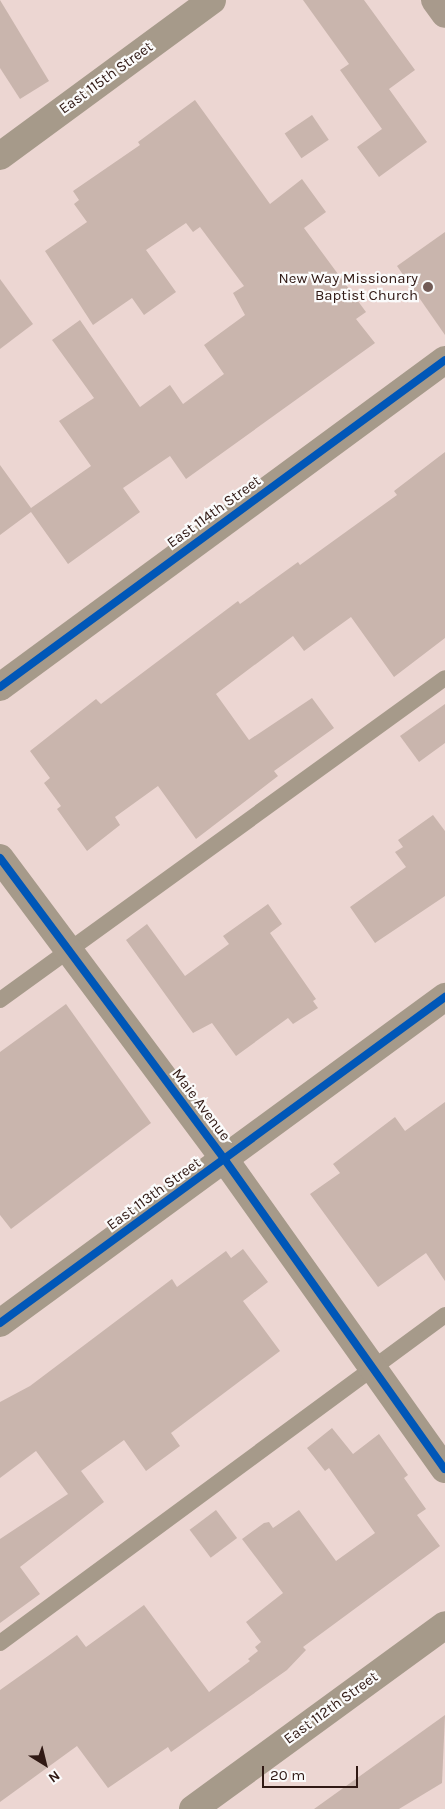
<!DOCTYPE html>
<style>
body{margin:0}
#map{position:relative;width:445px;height:1809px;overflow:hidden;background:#ecd6d2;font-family:Karla,sans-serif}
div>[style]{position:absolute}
.building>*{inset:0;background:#c9b5ad;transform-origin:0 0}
.service>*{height:16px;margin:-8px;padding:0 8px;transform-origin:8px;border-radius:8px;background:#a69a8a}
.minor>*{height:28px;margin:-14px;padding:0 14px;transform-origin:14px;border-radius:14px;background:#a69a8a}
.secondary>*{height:28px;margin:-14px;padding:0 14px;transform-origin:14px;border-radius:14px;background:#a89a8c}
.cycleway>*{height:8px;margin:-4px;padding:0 4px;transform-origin:4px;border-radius:4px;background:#0057b8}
.dots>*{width:14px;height:14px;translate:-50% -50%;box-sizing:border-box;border:2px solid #fbfbfb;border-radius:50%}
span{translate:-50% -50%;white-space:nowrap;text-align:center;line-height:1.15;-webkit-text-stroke:4.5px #fbfbfb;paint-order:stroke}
.street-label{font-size:15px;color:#301914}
.poi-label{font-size:15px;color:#301914}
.right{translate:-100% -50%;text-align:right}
.north{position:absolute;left:20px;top:1739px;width:50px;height:50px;-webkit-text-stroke:4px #fbfbfb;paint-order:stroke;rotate:144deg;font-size:14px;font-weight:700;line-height:20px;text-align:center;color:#301914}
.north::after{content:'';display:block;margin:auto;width:18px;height:22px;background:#301914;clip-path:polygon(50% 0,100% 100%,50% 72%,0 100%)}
.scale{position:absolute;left:262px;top:1766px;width:96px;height:22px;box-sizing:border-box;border:2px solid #301914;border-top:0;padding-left:6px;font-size:15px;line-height:18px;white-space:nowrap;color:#301914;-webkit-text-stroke:4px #fbfbfb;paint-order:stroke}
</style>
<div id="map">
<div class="building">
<i style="clip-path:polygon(0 0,49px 81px,20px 99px,0 68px)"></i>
<i style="clip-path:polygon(303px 0,364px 0,415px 70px,389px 89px,427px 142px,379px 177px,357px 147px,382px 129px,340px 70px,349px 64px)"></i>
<i style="clip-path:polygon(195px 100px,270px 204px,302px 179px,326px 212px,304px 228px,366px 312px,356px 319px,375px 343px,186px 479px,170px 456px,123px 488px,140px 512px,68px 564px,31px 512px,0 535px,0 465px,31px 508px,91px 466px,59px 421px,94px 398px,52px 340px,80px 320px,140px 407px,170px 385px,183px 404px,224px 374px,204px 345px,245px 315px,233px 293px,244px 286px,200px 227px,193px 232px,186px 223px,146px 250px,176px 292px,144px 315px,132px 298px,93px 325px,45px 251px,87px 222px,74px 204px,79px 200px,73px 191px,140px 145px,138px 142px)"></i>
<i style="left:312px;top:115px;width:30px;height:33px;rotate:56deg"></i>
<i style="clip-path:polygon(445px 232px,445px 335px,397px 266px)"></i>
<i style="clip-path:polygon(0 279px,33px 324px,0 349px)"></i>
<i style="clip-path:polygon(445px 452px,445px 638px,394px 677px,351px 617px,304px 651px,293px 636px,216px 694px,249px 740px,312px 698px,334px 728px,274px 771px,278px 776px,196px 839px,158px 786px,115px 817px,120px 825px,87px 851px,57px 809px,61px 806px,44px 783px,50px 778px,30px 751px,96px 699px,101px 704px,238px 601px,240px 604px,298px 562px,300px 565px,397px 495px,394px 491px)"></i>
<i style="clip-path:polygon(445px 704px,445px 743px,419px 762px,400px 736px)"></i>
<i style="clip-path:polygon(433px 815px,445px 831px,445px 896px,375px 943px,350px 907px,406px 867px,395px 852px,403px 847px,398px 840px)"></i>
<i style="clip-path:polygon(268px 904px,282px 924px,270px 933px,316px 999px,313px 1001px,318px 1008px,293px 1024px,288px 1018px,236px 1056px,212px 1023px,193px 1033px,126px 940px,147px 924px,185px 976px,229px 944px,223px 936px)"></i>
<i style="clip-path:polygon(66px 1004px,151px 1123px,11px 1229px,0 1215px,0 1052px)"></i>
<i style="clip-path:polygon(445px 1102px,445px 1281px,426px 1253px,378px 1287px,310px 1194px,340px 1173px,333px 1164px,395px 1117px,405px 1131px)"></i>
<i style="clip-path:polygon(243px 1249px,268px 1282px,243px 1301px,280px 1351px,171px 1433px,180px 1446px,146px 1471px,124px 1440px,81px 1471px,104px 1502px,20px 1567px,40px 1594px,0 1623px,0 1539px,68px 1494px,36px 1451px,0 1478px,0 1402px,30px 1386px,172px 1279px,177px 1287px,226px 1251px,231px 1258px)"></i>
<i style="clip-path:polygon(332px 1428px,353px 1454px,379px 1434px,408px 1475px,404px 1478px,426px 1509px,417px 1515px,440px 1546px,303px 1647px,306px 1650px,287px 1670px,171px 1752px,168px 1747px,108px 1788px,77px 1746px,0 1802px,0 1690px,48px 1656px,77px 1635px,86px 1647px,144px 1605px,209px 1692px,250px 1661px,248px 1659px,258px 1651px,255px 1647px,261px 1642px,246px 1622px,283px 1593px,242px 1539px,264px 1523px,269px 1522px,273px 1528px,299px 1510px,336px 1561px,375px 1533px,329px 1468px,325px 1471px,307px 1448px)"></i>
<i style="left:216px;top:1510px;width:35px;height:33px;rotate:53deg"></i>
<i style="clip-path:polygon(445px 1715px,442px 1783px,399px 1809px,314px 1809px)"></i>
</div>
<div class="service">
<i style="left:0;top:1000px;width:549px;rotate:-35.89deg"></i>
<i style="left:0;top:1643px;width:553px;rotate:-36.39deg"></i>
</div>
<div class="minor">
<i style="left:0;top:156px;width:263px;rotate:-36.3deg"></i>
<i style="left:0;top:687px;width:552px;rotate:-36.31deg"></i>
<i style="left:0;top:858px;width:377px;rotate:53.3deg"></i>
<i style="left:225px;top:1160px;width:379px;rotate:54.6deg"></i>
<i style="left:0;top:1323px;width:552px;rotate:-36.23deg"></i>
<i style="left:193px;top:1809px;width:312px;rotate:-36.1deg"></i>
</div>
<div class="secondary">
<i style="left:435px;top:0;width:17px;rotate:54deg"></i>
</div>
<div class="cycleway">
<i style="left:0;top:687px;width:552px;rotate:-36.31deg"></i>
<i style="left:0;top:858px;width:377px;rotate:53.3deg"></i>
<i style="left:225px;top:1160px;width:379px;rotate:54.6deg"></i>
<i style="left:0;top:1323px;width:552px;rotate:-36.23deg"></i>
</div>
<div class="dots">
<i style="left:428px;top:287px;background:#725b56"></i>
</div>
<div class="street-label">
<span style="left:106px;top:78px;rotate:-36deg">East 115th Street</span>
<span style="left:214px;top:512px;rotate:-36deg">East 114th Street</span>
<span style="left:201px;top:1105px;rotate:53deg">Maie Avenue</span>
<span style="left:154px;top:1194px;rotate:-36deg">East 113th Street</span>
<span style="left:331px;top:1708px;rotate:-36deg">East 112th Street</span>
</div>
<div class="poi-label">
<span class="right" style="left:418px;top:287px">New Way Missionary<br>Baptist Church</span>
</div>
<div class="north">N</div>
<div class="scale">20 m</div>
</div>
